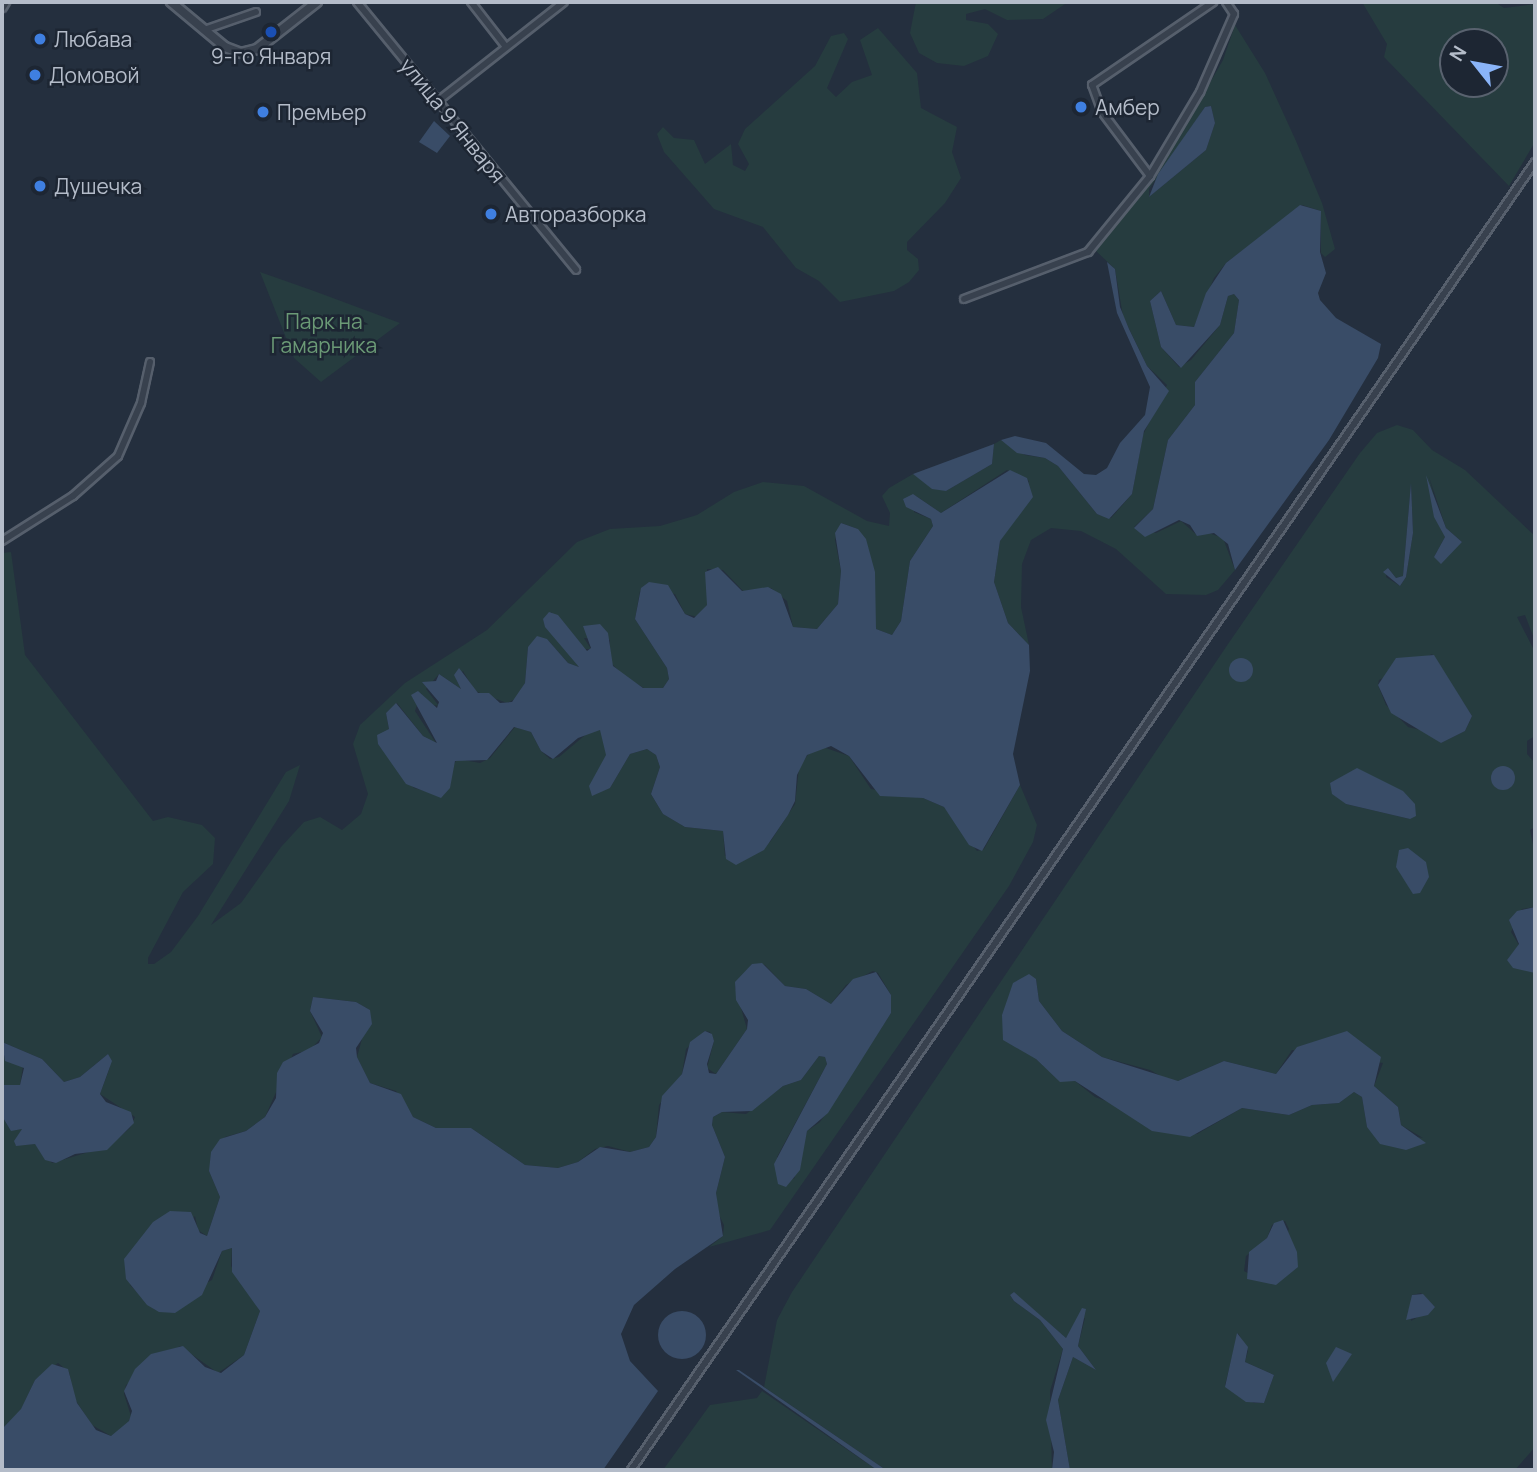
<!DOCTYPE html>
<meta charset="utf-8">
<style>
body{margin:0}
#map{position:relative;width:1537px;height:1472px;overflow:hidden;background:#242f3e;font-family:Manrope,sans-serif}
div>[style]{position:absolute}
.green>*{inset:0;background:#263c3f}
.water>*{inset:0;background:#394c67}
.round{border-radius:50%}
.roads{filter:drop-shadow(2px 0 #565f6c) drop-shadow(-2px 0 #565f6c) drop-shadow(0 2px #565f6c) drop-shadow(0 -2px #565f6c)}
.minor>*{height:6px;margin:-3px;padding:0 3px;transform-origin:3px;border-radius:3px;background:#38414e}
.tertiary>*{height:8px;margin:-4px;padding:0 4px;transform-origin:4px;border-radius:4px;background:#38414e}
.dots>*{width:19px;height:19px;translate:-50% -50%;box-sizing:border-box;border:4px solid #1d2633;border-radius:50%}
span{translate:-50% -50%;white-space:nowrap;text-align:center;line-height:1.15;-webkit-text-stroke:5px #1d2633;paint-order:stroke}
.poi-label{font-size:21px;color:#b4bcc9}
.left{translate:0 -50%;text-align:left}
.street-label{font-size:21px;color:#b4bcc9}
.park-label{font-size:21px;color:#6b9a76}
.frame{position:absolute;inset:0;border:4px solid #b4bcc9;pointer-events:none}
.north{position:absolute;left:1439px;top:28px;width:70px;height:70px;box-sizing:border-box;background:#1d2633;border:2px solid #59626f;border-radius:50%;rotate:301deg;font-size:19px;font-weight:700;line-height:28px;text-align:center;color:#b4bcc9}
.north::after{content:'';display:block;margin:auto;width:24px;height:32px;background:#8ab4f8;clip-path:polygon(50% 0,100% 100%,50% 72%,0 100%)}
</style>
<div id="map">
<div class="green">
<i style="clip-path:polygon(916px 2px,1068px 2px,1043px 19px,1007px 20px,985px 9px,966px 14px,966px 20px,988px 24px,998px 34px,988px 56px,964px 66px,937px 63px,919px 53px,910px 33px)"></i>
<i style="clip-path:polygon(evenodd,1362px 2px,1495px 2px,1504px 8px,1535px 4px,1535px 142px,1509px 186px,1384px 57px,1387px 44px,1362px 2px,1453px 42px,1495px 42px,1495px 84px,1453px 84px,1453px 42px)"></i>
<i style="clip-path:polygon(evenodd,1235px 25px,1265px 73px,1296px 141px,1322px 203px,1335px 249px,1325px 257px,1321px 253px,1321px 211px,1302px 205px,1226px 263px,1214px 278px,1194px 327px,1176px 325px,1161px 291px,1150px 301px,1161px 347px,1179px 367px,1191px 360px,1220px 325px,1228px 296px,1234px 294px,1239px 300px,1234px 333px,1195px 382px,1195px 405px,1168px 440px,1153px 509px,1134px 527px,1156px 533px,1181px 521px,1198px 536px,1206px 532px,1223px 538px,1235px 570px,1218px 590px,1206px 595px,1166px 594px,1116px 549px,1081px 531px,1051px 528px,1031px 540px,1022px 564px,1021px 607px,1029px 645px,1008px 623px,994px 582px,1000px 541px,1029px 481px,1007px 470px,941px 513px,916px 496px,914px 512px,931px 519px,933px 526px,910px 561px,901px 621px,892px 635px,876px 629px,858px 529px,841px 523px,835px 540px,841px 571px,838px 604px,817px 629px,793px 627px,787px 601px,771px 588px,744px 592px,723px 570px,707px 569px,707px 605px,698px 617px,685px 614px,675px 594px,640px 591px,635px 619px,667px 668px,669px 679px,663px 688px,647px 690px,624px 676px,610px 662px,610px 640px,584px 638px,591px 649px,584px 649px,551px 612px,552px 635px,570px 651px,579px 667px,568px 663px,547px 639px,528px 647px,525px 683px,517px 698px,507px 703px,475px 691px,463px 671px,456px 679px,461px 689px,439px 674px,426px 689px,439px 706px,427px 704px,421px 693px,415px 711px,436px 743px,423px 736px,397px 703px,386px 713px,389px 729px,378px 744px,414px 788px,429px 792px,458px 759px,480px 763px,490px 758px,515px 727px,531px 732px,541px 751px,550px 759px,559px 757px,590px 731px,600px 730px,605px 736px,610px 788px,630px 754px,647px 749px,656px 755px,660px 767px,651px 794px,663px 814px,685px 827px,723px 831px,725px 856px,770px 842px,795px 804px,799px 768px,809px 753px,823px 747px,849px 756px,871px 789px,923px 798px,944px 807px,977px 851px,984px 849px,1020px 785px,1037px 825px,1033px 842px,1009px 886px,770px 1230px,709px 1247px,723px 1236px,724px 1225px,717px 1211px,716px 1193px,725px 1157px,712px 1125px,713px 1117px,722px 1112px,746px 1114px,783px 1086px,801px 1080px,819px 1056px,825px 1057px,827px 1064px,777px 1157px,794px 1179px,807px 1131px,820px 1122px,891px 1013px,891px 995px,878px 973px,873px 971px,846px 985px,831px 1004px,806px 989px,785px 986px,765px 965px,752px 964px,735px 987px,747px 1029px,716px 1074px,707px 1068px,714px 1041px,710px 1032px,705px 1031px,686px 1049px,682px 1074px,659px 1105px,656px 1137px,649px 1147px,630px 1152px,608px 1146px,595px 1149px,578px 1162px,558px 1168px,525px 1165px,471px 1128px,436px 1128px,413px 1117px,396px 1091px,370px 1083px,357px 1057px,370px 1010px,356px 1002px,313px 997px,310px 1011px,322px 1037px,310px 1050px,293px 1054px,265px 1117px,246px 1131px,225px 1137px,209px 1171px,220px 1197px,207px 1236px,198px 1230px,195px 1216px,130px 1285px,155px 1310px,212px 1280px,222px 1251px,232px 1248px,231px 1266px,260px 1311px,244px 1355px,218px 1373px,180px 1346px,126px 1385px,124px 1394px,131px 1416px,126px 1427px,111px 1436px,92px 1425px,74px 1398px,69px 1372px,58px 1363px,35px 1380px,21px 1410px,2px 1429px,2px 1116px,11px 1130px,22px 1129px,15px 1145px,35px 1144px,52px 1163px,109px 1146px,130px 1128px,135px 1117px,100px 1094px,110px 1067px,108px 1054px,80px 1077px,64px 1082px,42px 1059px,2px 1042px,2px 553px,11px 552px,25px 655px,153px 821px,168px 817px,202px 825px,215px 838px,213px 864px,183px 892px,148px 958px,148px 964px,154px 964px,171px 952px,198px 916px,286px 772px,300px 765px,289px 801px,211px 925px,241px 903px,281px 847px,304px 822px,320px 817px,342px 830px,361px 814px,368px 794px,353px 744px,360px 725px,405px 683px,487px 630px,577px 542px,610px 529px,660px 526px,697px 515px,734px 492px,763px 482px,804px 486px,867px 521px,889px 526px,890px 513px,882px 496px,889px 488px,913px 474px,946px 491px,992px 464px,994px 444px,1001px 440px,1025px 455px,1045px 458px,1058px 466px,1097px 514px,1111px 518px,1132px 494px,1143px 435px,1167px 385px,1147px 366px,1123px 316px,1115px 269px,1096px 251px,1153px 179px,1180px 135px,1223px 60px,1235px 25px,1211px 106px,1215px 123px,1206px 150px,1149px 197px,1149px 189px,1205px 107px,1211px 106px)"></i>
<i style="clip-path:polygon(878px 28px,917px 73px,921px 108px,957px 127px,952px 152px,961px 178px,945px 203px,907px 242px,907px 250px,918px 259px,919px 270px,909px 282px,894px 291px,840px 302px,819px 281px,796px 268px,763px 227px,714px 209px,664px 152px,657px 134px,663px 127px,674px 138px,694px 140px,705px 164px,731px 144px,733px 165px,745px 171px,749px 164px,738px 144px,745px 129px,815px 66px,831px 36px,844px 33px,848px 39px,827px 88px,836px 97px,852px 82px,872px 75px,860px 40px)"></i>
<i style="clip-path:polygon(260px 272px,314px 291px,400px 323px,321px 382px,294px 358px)"></i>
<i style="clip-path:polygon(evenodd,1397px 425px,1413px 430px,1432px 450px,1465px 470px,1535px 536px,1535px 641px,1525px 615px,1517px 617px,1535px 652px,1535px 736px,1527px 741px,1527px 754px,1535px 763px,1535px 827px,1530px 830px,1535px 853px,1535px 907px,1522px 909px,1511px 932px,1519px 945px,1507px 960px,1535px 973px,1535px 1447px,1515px 1470px,1070px 1470px,1058px 1400px,1073px 1357px,1096px 1370px,1078px 1346px,1085px 1318px,1075px 1323px,1066px 1338px,1014px 1293px,1010px 1295px,1014px 1301px,1040px 1320px,1063px 1349px,1050px 1391px,1052px 1470px,886px 1470px,764px 1387px,777px 1320px,792px 1292px,1228px 644px,1360px 453px,1377px 433px,1397px 425px,1429px 477px,1446px 528px,1462px 542px,1434px 557px,1445px 537px,1429px 477px,1397px 425px,1411px 484px,1413px 533px,1406px 577px,1400px 586px,1386px 577px,1388px 568px,1396px 578px,1403px 576px,1411px 484px,1397px 425px,1432px 654px,1472px 716px,1465px 731px,1441px 743px,1429px 732px,1408px 727px,1386px 705px,1378px 685px,1379px 680px,1432px 654px,1397px 425px,1341px 778px,1410px 819px,1346px 804px,1330px 783px,1341px 778px,1397px 425px,1036px 979px,1039px 1001px,1062px 1031px,1102px 1057px,1150px 1070px,1166px 1079px,1178px 1081px,1224px 1061px,1276px 1074px,1292px 1050px,1383px 1063px,1374px 1086px,1398px 1107px,1401px 1125px,1423px 1138px,1367px 1127px,1362px 1097px,1354px 1092px,1339px 1103px,1312px 1105px,1289px 1115px,1242px 1108px,1197px 1134px,1095px 1097px,1075px 1081px,1060px 1081px,1036px 1059px,1036px 979px,1397px 425px,1285px 1221px,1289px 1229px,1266px 1283px,1244px 1271px,1246px 1256px,1267px 1238px,1272px 1225px,1285px 1221px,1397px 425px,1421px 1293px,1435px 1307px,1411px 1321px,1412px 1295px,1421px 1293px,1397px 425px,1238px 1333px,1248px 1351px,1245px 1362px,1274px 1375px,1264px 1403px,1254px 1403px,1225px 1385px,1238px 1333px)"></i>
<i style="clip-path:polygon(2px 1056px,23px 1066px,20px 1085px,2px 1085px)"></i>
<i style="clip-path:polygon(762px 1391px,877px 1470px,663px 1470px,710px 1405px,757px 1398px)"></i>
</div>
<div class="water">
<i style="clip-path:polygon(1211px 106px,1215px 123px,1206px 150px,1149px 197px,1158px 174px,1205px 107px)"></i>
<i style="clip-path:polygon(434px 121px,450px 136px,437px 153px,419px 142px)"></i>
<i style="clip-path:polygon(1300px 205px,1321px 211px,1320px 252px,1326px 273px,1318px 293px,1320px 300px,1336px 318px,1381px 344px,1378px 358px,1329px 440px,1235px 570px,1228px 544px,1214px 533px,1197px 536px,1190px 525px,1179px 520px,1145px 537px,1134px 528px,1153px 509px,1168px 440px,1195px 405px,1195px 382px,1234px 333px,1239px 300px,1234px 294px,1228px 296px,1220px 325px,1181px 368px,1161px 347px,1150px 301px,1161px 291px,1176px 325px,1194px 327px,1206px 293px,1226px 263px)"></i>
<i style="clip-path:polygon(1107px 262px,1115px 269px,1120px 307px,1129px 329px,1147px 366px,1169px 391px,1144px 431px,1132px 494px,1109px 519px,1097px 514px,1058px 466px,1045px 458px,1017px 453px,1001px 440px,1015px 436px,1046px 443px,1084px 474px,1096px 475px,1107px 468px,1120px 443px,1145px 415px,1150px 387px,1117px 313px)"></i>
<i style="clip-path:polygon(994px 444px,992px 464px,946px 491px,932px 489px,913px 474px)"></i>
<i style="clip-path:polygon(1010px 470px,1027px 478px,1033px 497px,1000px 541px,994px 582px,1008px 623px,1029px 645px,1030px 671px,1013px 754px,1020px 785px,982px 851px,969px 845px,944px 807px,923px 798px,880px 796px,849px 756px,831px 746px,807px 755px,797px 775px,795px 801px,788px 815px,764px 850px,736px 865px,726px 859px,723px 831px,685px 827px,663px 814px,651px 794px,660px 767px,656px 755px,647px 749px,630px 754px,610px 788px,592px 796px,589px 786px,606px 755px,600px 730px,578px 738px,553px 759px,541px 751px,531px 732px,514px 727px,487px 760px,455px 761px,450px 788px,441px 798px,406px 784px,378px 744px,377px 735px,389px 729px,386px 713px,396px 703px,423px 736px,437px 743px,411px 695px,418px 691px,437px 708px,439px 702px,422px 682px,436px 681px,439px 674px,461px 689px,454px 675px,459px 668px,478px 693px,489px 693px,500px 703px,512px 702px,525px 683px,528px 647px,537px 636px,547px 639px,568px 663px,579px 667px,545px 627px,543px 619px,549px 612px,558px 615px,587px 651px,591px 648px,583px 626px,600px 624px,608px 633px,613px 666px,643px 688px,663px 688px,669px 679px,667px 668px,635px 619px,641px 588px,649px 582px,668px 585px,685px 614px,694px 618px,707px 605px,705px 572px,718px 567px,742px 591px,768px 587px,781px 594px,793px 627px,817px 629px,838px 604px,841px 571px,835px 533px,841px 523px,858px 529px,866px 539px,875px 572px,876px 629px,892px 635px,901px 621px,910px 561px,933px 526px,931px 519px,906px 507px,903px 499px,913px 494px,941px 513px)"></i>
<i style="clip-path:polygon(1426px 475px,1446px 528px,1462px 542px,1441px 564px,1434px 557px,1445px 537px,1434px 517px)"></i>
<i style="clip-path:polygon(1411px 483px,1413px 533px,1406px 577px,1400px 586px,1383px 572px,1388px 568px,1396px 578px,1403px 576px)"></i>
<i style="clip-path:polygon(1434px 655px,1472px 716px,1465px 731px,1441px 743px,1391px 713px,1378px 685px,1396px 658px)"></i>
<i class="round" style="left:1229px;top:658px;width:24px;height:24px"></i>
<i class="round" style="left:1491px;top:766px;width:24px;height:24px"></i>
<i style="clip-path:polygon(1357px 768px,1403px 791px,1415px 804px,1416px 816px,1410px 819px,1346px 804px,1332px 794px,1330px 783px)"></i>
<i style="clip-path:polygon(1408px 848px,1426px 862px,1429px 877px,1420px 893px,1413px 894px,1396px 867px,1399px 850px)"></i>
<i style="clip-path:polygon(1535px 907px,1535px 973px,1513px 968px,1507px 960px,1519px 944px,1509px 920px,1517px 911px)"></i>
<i style="clip-path:polygon(762px 963px,785px 986px,806px 989px,831px 1004px,853px 979px,876px 972px,891px 995px,891px 1013px,828px 1113px,807px 1131px,800px 1170px,786px 1187px,778px 1184px,774px 1164px,827px 1064px,825px 1057px,819px 1056px,801px 1080px,783px 1086px,752px 1111px,722px 1112px,713px 1117px,712px 1125px,725px 1157px,716px 1193px,723px 1236px,675px 1269px,634px 1305px,621px 1334px,630px 1361px,658px 1391px,603px 1470px,2px 1470px,2px 1429px,21px 1409px,35px 1380px,52px 1364px,68px 1369px,77px 1403px,96px 1430px,111px 1436px,129px 1421px,132px 1411px,124px 1391px,135px 1369px,151px 1354px,183px 1346px,205px 1367px,221px 1373px,244px 1355px,260px 1311px,232px 1272px,232px 1248px,222px 1251px,202px 1295px,175px 1313px,159px 1312px,147px 1305px,126px 1279px,124px 1259px,153px 1222px,170px 1211px,191px 1212px,200px 1233px,207px 1236px,220px 1197px,209px 1171px,211px 1152px,220px 1139px,246px 1131px,265px 1117px,276px 1098px,277px 1073px,283px 1062px,319px 1043px,323px 1033px,310px 1011px,313px 997px,356px 1002px,370px 1010px,372px 1024px,356px 1048px,357px 1057px,370px 1083px,401px 1094px,413px 1117px,436px 1128px,471px 1128px,525px 1165px,558px 1168px,578px 1162px,600px 1147px,630px 1152px,649px 1147px,656px 1137px,662px 1096px,682px 1074px,690px 1042px,705px 1031px,712px 1034px,714px 1041px,707px 1064px,709px 1073px,716px 1074px,747px 1029px,748px 1020px,736px 1000px,735px 982px,752px 964px)"></i>
<i style="clip-path:polygon(1029px 974px,1036px 979px,1039px 1001px,1062px 1031px,1102px 1057px,1178px 1081px,1224px 1061px,1276px 1074px,1297px 1047px,1347px 1031px,1381px 1057px,1374px 1086px,1398px 1107px,1401px 1125px,1426px 1143px,1406px 1150px,1380px 1144px,1367px 1127px,1362px 1097px,1354px 1092px,1339px 1103px,1312px 1105px,1289px 1115px,1242px 1108px,1190px 1137px,1152px 1131px,1075px 1081px,1060px 1082px,1036px 1059px,1003px 1040px,1002px 1015px,1013px 983px)"></i>
<i style="clip-path:polygon(2px 1042px,42px 1059px,64px 1082px,80px 1077px,108px 1054px,112px 1061px,100px 1094px,106px 1102px,131px 1112px,134px 1123px,107px 1150px,75px 1154px,56px 1163px,45px 1160px,35px 1144px,16px 1146px,14px 1141px,22px 1129px,11px 1131px,2px 1116px,2px 1085px,20px 1085px,24px 1068px,5px 1061px)"></i>
<i style="clip-path:polygon(1283px 1220px,1297px 1252px,1298px 1267px,1276px 1285px,1247px 1279px,1249px 1252px,1267px 1238px,1274px 1223px)"></i>
<i style="clip-path:polygon(1014px 1292px,1066px 1338px,1082px 1308px,1086px 1309px,1078px 1346px,1096px 1370px,1073px 1357px,1058px 1400px,1070px 1470px,1052px 1470px,1054px 1452px,1046px 1420px,1063px 1349px,1040px 1320px,1014px 1301px,1010px 1295px)"></i>
<i style="clip-path:polygon(1423px 1294px,1435px 1307px,1428px 1315px,1406px 1320px,1412px 1295px)"></i>
<i class="round" style="left:658px;top:1311px;width:48px;height:48px"></i>
<i style="clip-path:polygon(1237px 1333px,1248px 1347px,1245px 1362px,1274px 1375px,1264px 1403px,1246px 1402px,1225px 1387px)"></i>
<i style="clip-path:polygon(1336px 1347px,1352px 1354px,1333px 1382px,1326px 1363px)"></i>
<i style="clip-path:polygon(736px 1370px,739px 1370px,886px 1470px,877px 1470px)"></i>
</div>
<div class="roads">
<div class="minor">
<i style="left:357px;top:2px;width:346px;rotate:50.7deg"></i>
<i style="left:471px;top:2px;width:57px;rotate:52.1deg"></i>
<i style="left:204px;top:30px;width:55px;rotate:-19.1deg"></i>
<i style="left:438px;top:101px;width:160px;rotate:-38.2deg"></i>
<i style="left:1150px;top:176px;width:80px;rotate:-126.9deg"></i>
<i style="left:1102px;top:112px;width:29px;rotate:-110deg"></i>
<i style="left:1092px;top:85px;width:147px;rotate:-34.4deg"></i>
<i style="left:964px;top:299px;width:133px;rotate:-20.8deg"></i>
<i style="left:1088px;top:252px;width:98px;rotate:-50.8deg"></i>
<i style="left:1150px;top:176px;width:98px;rotate:-59.2deg"></i>
<i style="left:1200px;top:92px;width:85px;rotate:-66.4deg"></i>
<i style="left:1234px;top:14px;width:14px;rotate:-124deg"></i>
<i style="left:2px;top:541px;width:84px;rotate:-32.4deg"></i>
<i style="left:73px;top:496px;width:60px;rotate:-41.6deg"></i>
<i style="left:118px;top:456px;width:58px;rotate:-66.5deg"></i>
<i style="left:141px;top:403px;width:42px;rotate:-77.6deg"></i>
<i style="left:631px;top:1470px;width:1590px;rotate:-55.35deg"></i>
</div>
<div class="tertiary">
<i style="left:171px;top:2px;width:70px;rotate:39.8deg"></i>
<i style="left:225px;top:47px;width:17px;rotate:21deg"></i>
<i style="left:241px;top:53px;width:16px;rotate:-14deg"></i>
<i style="left:257px;top:49px;width:76px;rotate:-38.1deg"></i>
<i style="left:2px;top:7px;width:6px;rotate:-59deg"></i>
</div>
</div>
<div class="dots">
<i style="left:271px;top:32px;background:#1a4fb4"></i>
<i style="left:40px;top:39px;background:#3f7fe0"></i>
<i style="left:35px;top:75px;background:#3f7fe0"></i>
<i style="left:1081px;top:107px;background:#3f7fe0"></i>
<i style="left:263px;top:112px;background:#3f7fe0"></i>
<i style="left:40px;top:186px;background:#3f7fe0"></i>
<i style="left:491px;top:214px;background:#3f7fe0"></i>
</div>
<div class="poi-label">
<span class="left" style="left:54px;top:39px">Любава</span>
<span style="left:271px;top:56px">9-го Января</span>
<span class="left" style="left:49px;top:75px">Домовой</span>
<span class="left" style="left:1095px;top:107px">Амбер</span>
<span class="left" style="left:277px;top:112px">Премьер</span>
<span class="left" style="left:54px;top:186px">Душечка</span>
<span class="left" style="left:505px;top:214px">Авторазборка</span>
</div>
<div class="street-label">
<span style="left:453px;top:120px;rotate:51deg">улица 9 Января</span>
</div>
<div class="park-label">
<span style="left:324px;top:333px">Парк на<br>Гамарника</span>
</div>
<div class="frame"></div>
<div class="north">N</div>
</div>
